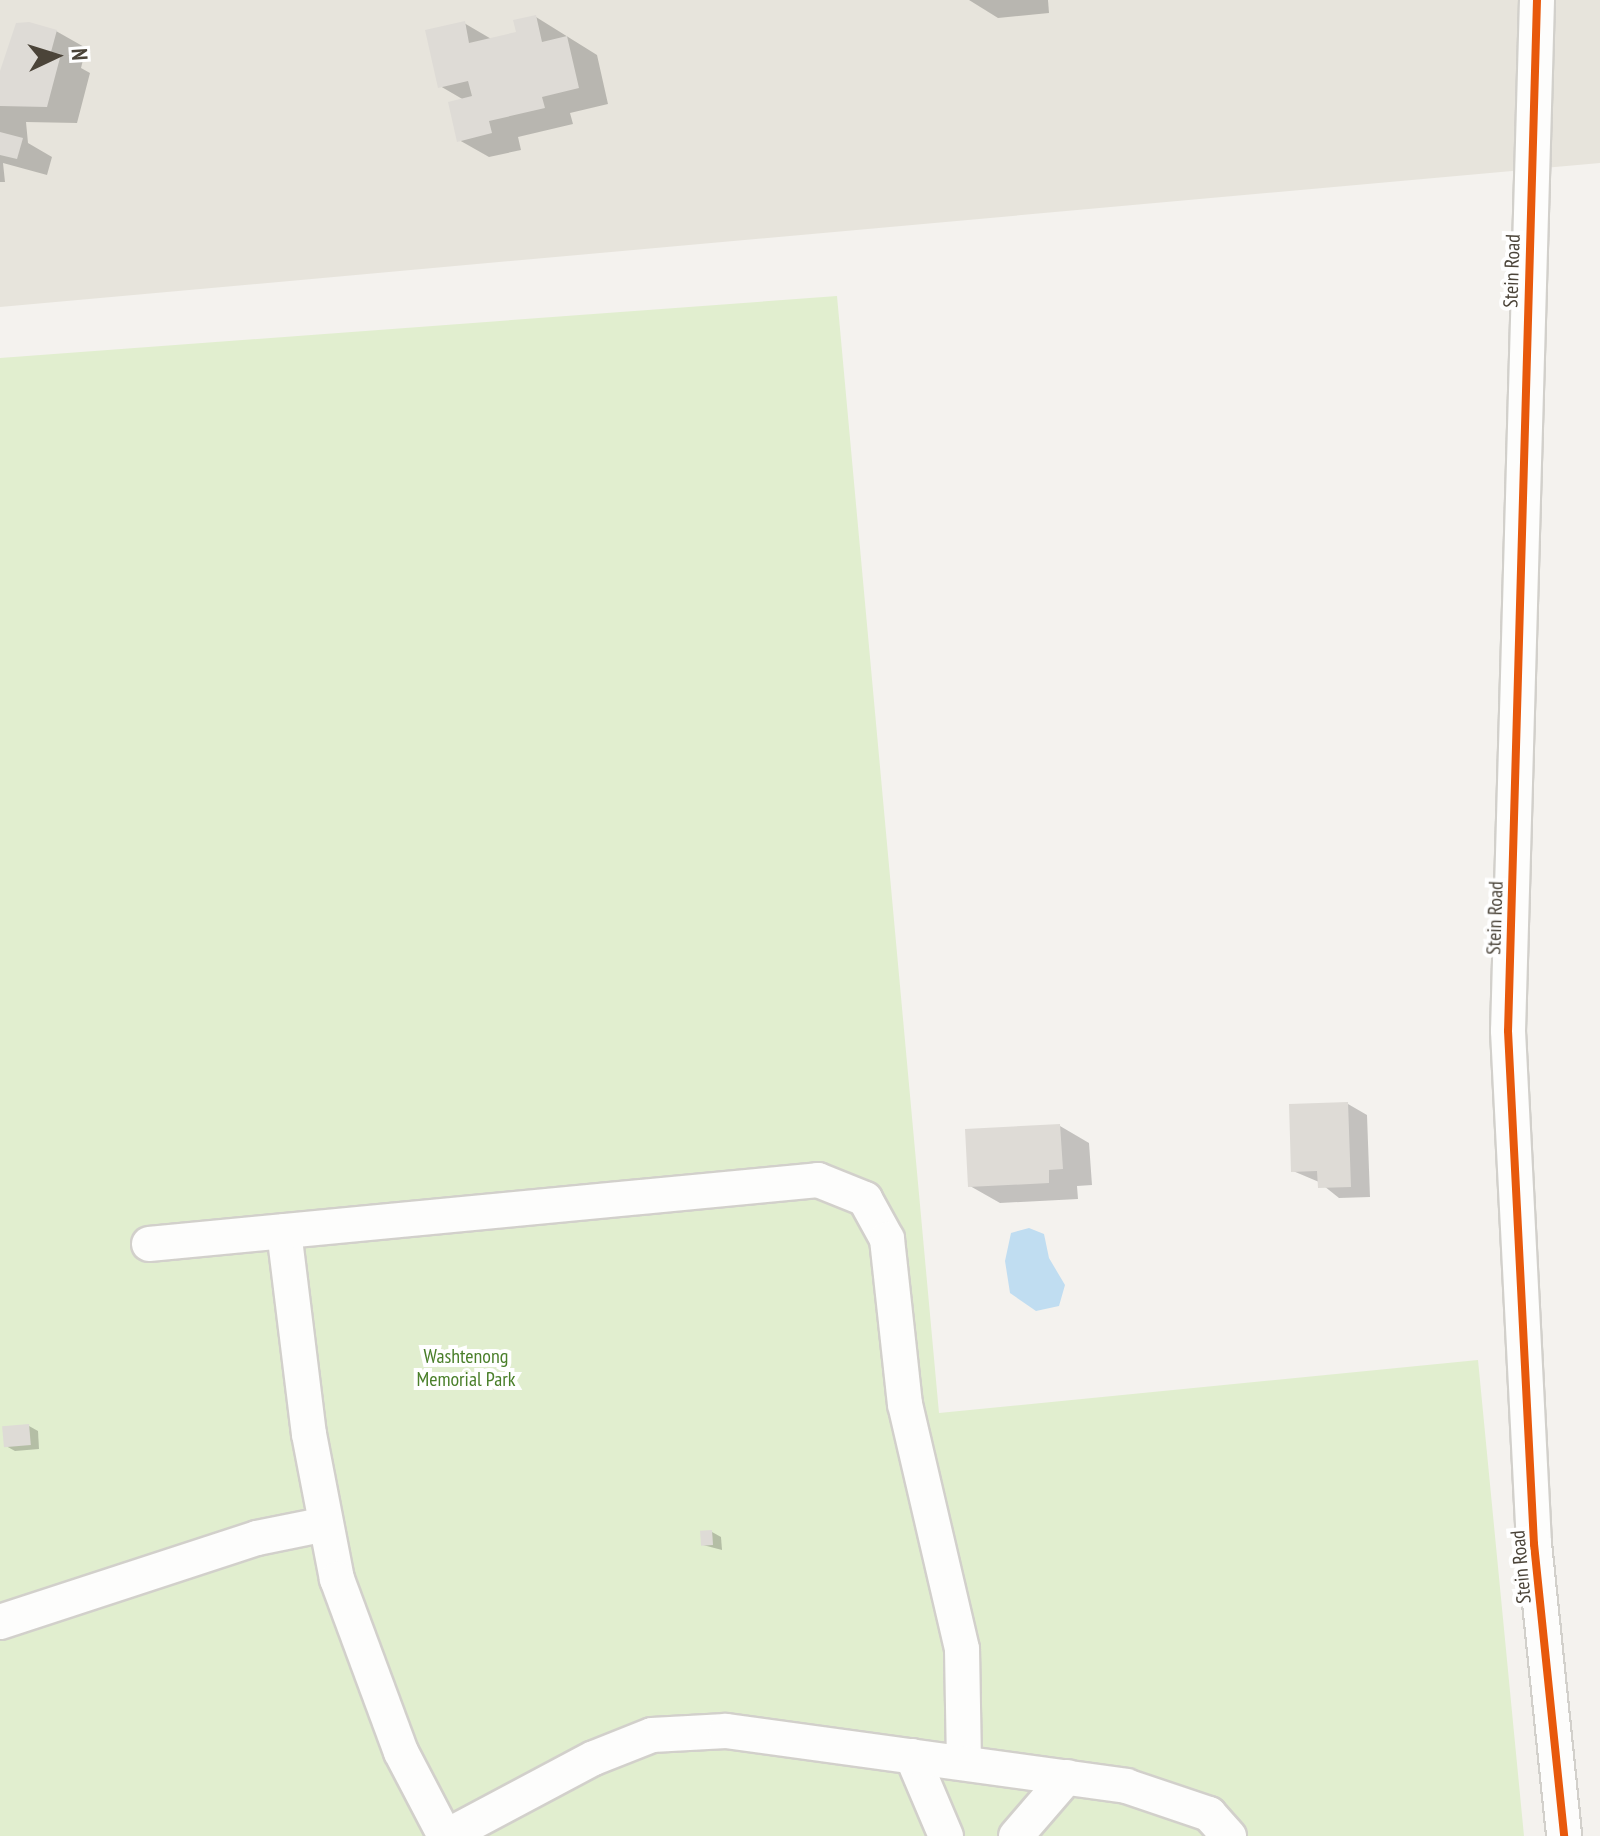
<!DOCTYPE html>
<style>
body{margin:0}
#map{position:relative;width:1600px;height:1836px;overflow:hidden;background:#f4f2ee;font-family:"PT Sans Narrow",sans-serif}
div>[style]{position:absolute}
.residential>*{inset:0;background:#e7e4dc}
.green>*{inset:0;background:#e1eecf}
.water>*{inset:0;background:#c0ddf1}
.shadow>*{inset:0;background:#0003}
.building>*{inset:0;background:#dedbd6;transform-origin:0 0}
.roads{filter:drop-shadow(2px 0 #d2d0cb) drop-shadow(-2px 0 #d2d0cb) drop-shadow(0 2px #d2d0cb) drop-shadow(0 -2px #d2d0cb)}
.minor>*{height:34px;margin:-17px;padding:0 17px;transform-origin:17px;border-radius:17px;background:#fdfdfc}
.cycleway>*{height:8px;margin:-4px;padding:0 4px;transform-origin:4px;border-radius:4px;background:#e8590c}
span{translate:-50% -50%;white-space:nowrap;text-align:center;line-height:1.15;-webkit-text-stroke:8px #fff;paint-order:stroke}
.street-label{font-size:20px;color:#4b4439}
.park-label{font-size:20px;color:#4a7f2a}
.north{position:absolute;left:16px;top:16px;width:80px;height:80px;-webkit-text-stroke:6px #fff;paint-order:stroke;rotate:86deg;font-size:22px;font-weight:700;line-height:32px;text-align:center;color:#4b4439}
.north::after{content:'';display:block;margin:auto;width:28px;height:36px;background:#4b4439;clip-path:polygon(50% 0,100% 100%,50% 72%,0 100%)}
</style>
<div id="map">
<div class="residential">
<i style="clip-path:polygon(0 0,1600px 0,1600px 163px,0 307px)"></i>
</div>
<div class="green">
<i style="clip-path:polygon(837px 296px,939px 1413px,1478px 1360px,1524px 1836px,0 1836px,0 358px)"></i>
</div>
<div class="water">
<i style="clip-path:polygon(1029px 1228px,1044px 1234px,1049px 1258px,1065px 1285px,1059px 1306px,1036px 1311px,1010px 1293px,1005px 1261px,1011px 1233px)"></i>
</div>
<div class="shadow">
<i style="clip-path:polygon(1048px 0,1049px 13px,998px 18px,969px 0)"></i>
<i style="clip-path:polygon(536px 17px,597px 55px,608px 104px,570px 113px,573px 124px,518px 137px,521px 150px,489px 157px,459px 140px,464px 100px,440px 86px,464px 23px,493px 40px,518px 34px)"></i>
<i style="clip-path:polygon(56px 31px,86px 48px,81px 68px,90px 73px,77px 123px,26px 122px,28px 143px,52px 157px,47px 175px,3px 163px,5px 182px,0 182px,0 73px)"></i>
<i style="clip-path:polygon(1348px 1104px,1367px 1115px,1370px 1197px,1339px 1198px,1319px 1182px,1293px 1171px)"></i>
<i style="clip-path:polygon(1060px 1126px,1089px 1143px,1092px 1185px,1077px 1186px,1078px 1199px,1000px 1203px,970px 1186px)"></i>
<i style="clip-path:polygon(29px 1426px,38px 1431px,39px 1449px,15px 1451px,6px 1446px)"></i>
<i style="clip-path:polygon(712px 1532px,721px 1537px,722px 1550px,703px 1545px)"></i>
</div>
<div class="building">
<i style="clip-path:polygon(536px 15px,542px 42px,567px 36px,579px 88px,542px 97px,545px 108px,489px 121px,492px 133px,457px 142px,448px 102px,472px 96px,468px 81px,438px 88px,425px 30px,465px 21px,469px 43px,516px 32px,513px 20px)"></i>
<i style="clip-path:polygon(29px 22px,57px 30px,51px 52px,61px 54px,47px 107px,0 106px,0 71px,16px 23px)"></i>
<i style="clip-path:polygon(0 132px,23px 138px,17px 159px,0 155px)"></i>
<i style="clip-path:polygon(1348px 1102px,1351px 1187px,1318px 1188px,1317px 1171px,1291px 1172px,1289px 1104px)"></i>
<i style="clip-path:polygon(1060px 1124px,1063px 1169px,1049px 1170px,1049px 1183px,968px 1187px,965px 1129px)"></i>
<i style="left:29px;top:1424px;width:21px;height:27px;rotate:85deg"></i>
<i style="left:712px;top:1530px;width:15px;height:12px;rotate:86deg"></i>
</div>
<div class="roads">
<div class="minor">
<i style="left:1537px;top:0;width:1031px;rotate:91.61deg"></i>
<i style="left:1508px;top:1031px;width:514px;rotate:87.1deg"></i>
<i style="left:1534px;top:1544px;width:294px;rotate:84.1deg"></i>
<i style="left:284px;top:1231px;width:205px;rotate:83deg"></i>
<i style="left:309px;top:1434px;width:148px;rotate:79.1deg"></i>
<i style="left:337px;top:1579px;width:184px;rotate:69.7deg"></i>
<i style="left:401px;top:1752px;width:95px;rotate:62.4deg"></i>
<i style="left:149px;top:1244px;width:672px;rotate:-5.46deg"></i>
<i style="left:818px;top:1180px;width:51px;rotate:22deg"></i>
<i style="left:865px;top:1199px;width:46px;rotate:61.2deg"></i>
<i style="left:887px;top:1239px;width:166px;rotate:83.8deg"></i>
<i style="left:905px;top:1404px;width:252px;rotate:76.9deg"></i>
<i style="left:962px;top:1649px;width:114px;rotate:89deg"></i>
<i style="left:0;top:1622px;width:270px;rotate:-18.1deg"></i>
<i style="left:257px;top:1538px;width:70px;rotate:-11.5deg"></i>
<i style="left:912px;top:1756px;width:87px;rotate:67deg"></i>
<i style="left:447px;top:1836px;width:166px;rotate:-28deg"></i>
<i style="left:594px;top:1758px;width:62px;rotate:-21.6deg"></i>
<i style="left:652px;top:1735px;width:74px;rotate:-3.1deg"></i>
<i style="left:726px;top:1731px;width:404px;rotate:7.8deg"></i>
<i style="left:1126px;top:1786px;width:88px;rotate:18.6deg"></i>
<i style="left:1209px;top:1814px;width:30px;rotate:48deg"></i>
<i style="left:1016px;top:1836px;width:78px;rotate:-49.2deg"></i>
</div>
</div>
<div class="cycleway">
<i style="left:1537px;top:0;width:1031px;rotate:91.61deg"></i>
<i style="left:1508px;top:1031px;width:514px;rotate:87.1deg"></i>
<i style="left:1534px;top:1544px;width:294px;rotate:84.1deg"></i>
</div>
<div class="street-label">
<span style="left:1512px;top:271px;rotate:-88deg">Stein Road</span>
<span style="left:1495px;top:918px;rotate:-88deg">Stein Road</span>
<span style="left:1521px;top:1567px;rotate:-95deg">Stein Road</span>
</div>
<div class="park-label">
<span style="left:466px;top:1368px">Washtenong<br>Memorial Park</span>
</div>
<div class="north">N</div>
</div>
